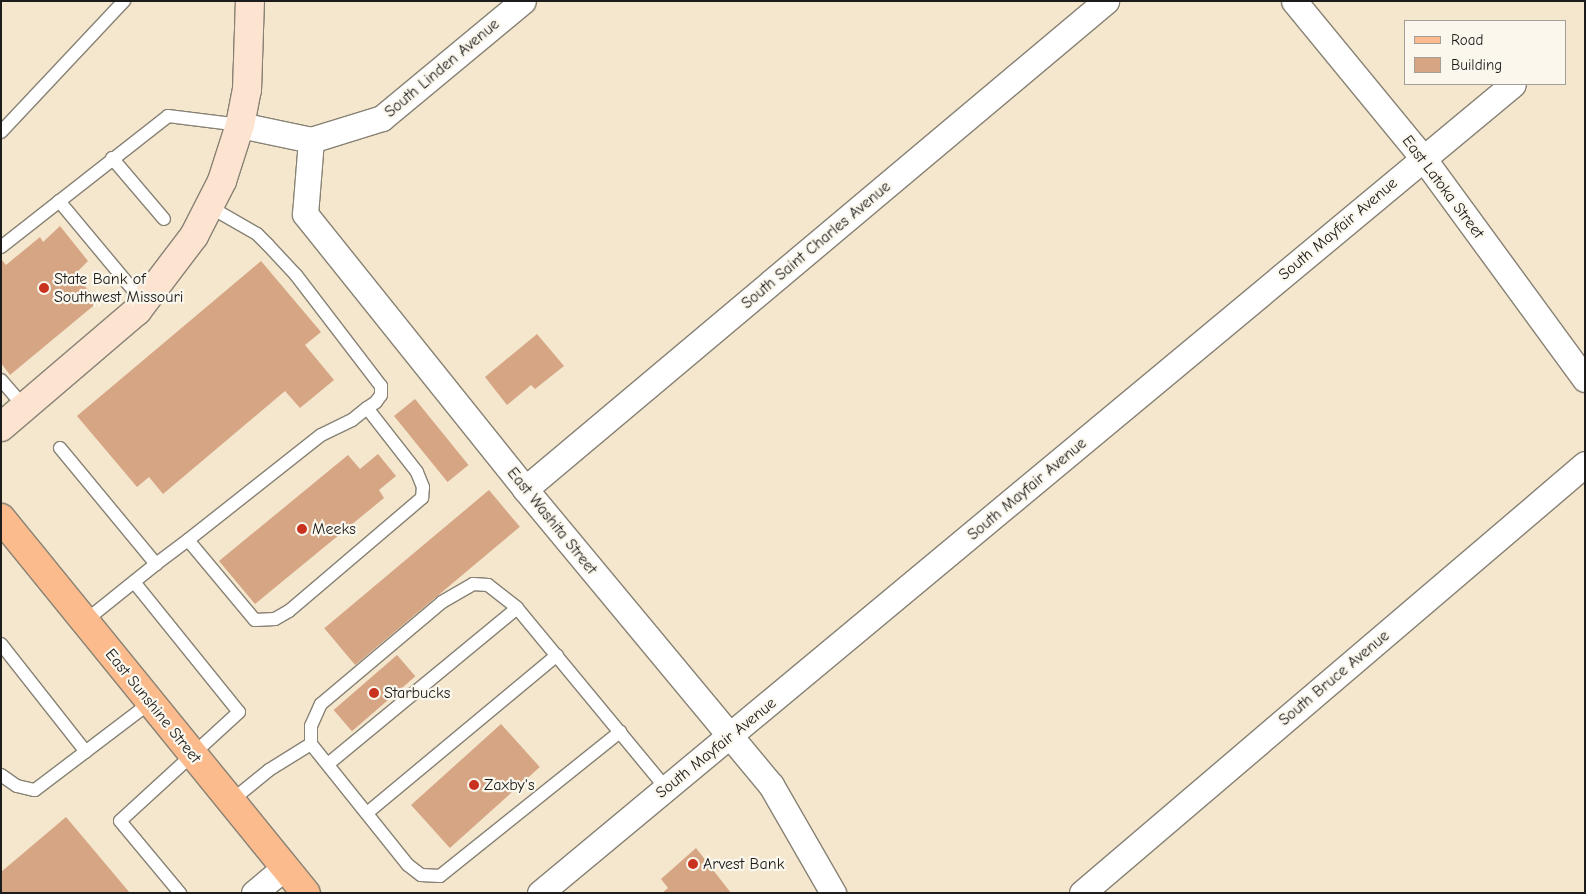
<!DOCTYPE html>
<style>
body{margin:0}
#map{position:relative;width:1586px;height:894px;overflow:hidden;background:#f4e7ce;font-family:"Comic Neue",sans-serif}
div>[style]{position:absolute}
.building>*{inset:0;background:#d5a584;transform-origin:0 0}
.roads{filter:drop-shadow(1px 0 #888275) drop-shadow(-1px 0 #888275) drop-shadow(0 1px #888275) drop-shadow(0 -1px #888275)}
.lane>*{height:12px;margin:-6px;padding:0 6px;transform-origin:6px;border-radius:6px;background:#fff}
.street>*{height:25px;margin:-12.5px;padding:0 12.5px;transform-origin:12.5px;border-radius:12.5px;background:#fff}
.secondary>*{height:28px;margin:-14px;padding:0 14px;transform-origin:14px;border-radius:14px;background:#fde4d1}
.primary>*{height:28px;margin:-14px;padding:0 14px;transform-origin:14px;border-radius:14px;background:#fbbb8d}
.dots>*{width:14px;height:14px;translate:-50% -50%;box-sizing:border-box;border:2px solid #fbf7ec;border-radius:50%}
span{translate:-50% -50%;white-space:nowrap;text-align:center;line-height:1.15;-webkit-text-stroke:4.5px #fbf7ec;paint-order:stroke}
.street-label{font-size:16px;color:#1c1c1c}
.poi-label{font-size:16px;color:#1c1c1c}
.left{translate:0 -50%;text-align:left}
.frame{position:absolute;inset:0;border:2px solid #1c1c1c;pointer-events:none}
.legend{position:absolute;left:1404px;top:20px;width:162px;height:65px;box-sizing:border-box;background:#fbf7ec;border:1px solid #a29f99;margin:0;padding:6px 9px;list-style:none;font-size:15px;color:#1c1c1c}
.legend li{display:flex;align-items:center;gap:10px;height:25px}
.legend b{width:25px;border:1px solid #a29f99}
</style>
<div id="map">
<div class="building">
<i style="clip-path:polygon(60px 226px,88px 261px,75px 274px,98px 302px,10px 375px,1px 363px,1px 259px,6px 265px,40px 237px,43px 242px)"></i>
<i style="clip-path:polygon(261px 261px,321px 332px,305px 345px,334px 380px,300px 408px,285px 391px,163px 494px,149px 477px,137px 487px,77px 416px)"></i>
<i style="clip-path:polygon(537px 334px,564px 366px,535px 389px,531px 385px,507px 405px,485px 377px)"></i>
<i style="left:415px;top:399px;width:85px;height:27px;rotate:51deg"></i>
<i style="clip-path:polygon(378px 454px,396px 476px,379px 490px,384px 498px,255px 604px,219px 561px,348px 455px,360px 469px)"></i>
<i style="left:489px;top:490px;width:48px;height:215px;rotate:50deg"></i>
<i style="left:397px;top:655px;width:28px;height:84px;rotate:49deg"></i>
<i style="left:501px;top:724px;width:58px;height:121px;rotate:48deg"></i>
<i style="clip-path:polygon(66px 817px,130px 893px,1px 893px,1px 872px)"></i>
<i style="clip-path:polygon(696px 848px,731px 893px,662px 893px,668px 888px,661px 879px)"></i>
</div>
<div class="roads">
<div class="lane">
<i style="left:1px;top:132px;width:180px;rotate:-46.8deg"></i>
<i style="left:112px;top:158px;width:80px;rotate:49.6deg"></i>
<i style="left:59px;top:201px;width:133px;rotate:50.2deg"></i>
<i style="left:210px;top:207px;width:54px;rotate:29.9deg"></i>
<i style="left:257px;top:234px;width:16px;rotate:45deg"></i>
<i style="left:268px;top:245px;width:41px;rotate:47deg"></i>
<i style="left:296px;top:275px;width:140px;rotate:52.6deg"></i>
<i style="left:381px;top:386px;width:9px;rotate:90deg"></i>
<i style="left:381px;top:395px;width:9px;rotate:126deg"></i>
<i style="left:376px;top:402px;width:11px;rotate:146deg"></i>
<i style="left:367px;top:408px;width:19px;rotate:141deg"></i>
<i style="left:352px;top:420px;width:34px;rotate:154deg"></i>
<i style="left:321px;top:435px;width:169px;rotate:141.7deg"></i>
<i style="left:188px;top:540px;width:104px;rotate:50.1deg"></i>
<i style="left:255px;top:620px;width:20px;rotate:-3deg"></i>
<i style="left:275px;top:619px;width:16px;rotate:-30deg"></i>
<i style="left:289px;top:611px;width:175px;rotate:-40.4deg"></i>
<i style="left:422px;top:498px;width:11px;rotate:-85deg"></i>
<i style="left:423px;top:487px;width:16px;rotate:-112deg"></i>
<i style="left:417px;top:472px;width:81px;rotate:-128deg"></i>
<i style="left:1px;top:247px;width:212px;rotate:-38.1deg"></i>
<i style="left:168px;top:116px;width:73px;rotate:7.1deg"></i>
<i style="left:1px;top:380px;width:37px;rotate:49deg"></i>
<i style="left:60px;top:448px;width:151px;rotate:50.4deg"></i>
<i style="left:156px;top:564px;width:91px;rotate:141.2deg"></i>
<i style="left:156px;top:564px;width:40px;rotate:-37deg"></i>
<i style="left:134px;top:582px;width:167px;rotate:51.1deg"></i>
<i style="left:239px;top:712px;width:161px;rotate:137.5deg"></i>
<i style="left:120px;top:821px;width:94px;rotate:50.2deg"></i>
<i style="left:1px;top:644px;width:137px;rotate:51.8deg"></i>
<i style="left:311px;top:744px;width:18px;rotate:-90deg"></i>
<i style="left:311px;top:726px;width:24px;rotate:-66deg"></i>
<i style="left:321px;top:704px;width:158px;rotate:-40.1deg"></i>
<i style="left:442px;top:602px;width:36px;rotate:-30deg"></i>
<i style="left:473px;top:584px;width:15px;rotate:4deg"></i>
<i style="left:488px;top:585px;width:37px;rotate:38deg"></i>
<i style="left:517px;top:608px;width:235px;rotate:50.4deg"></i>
<i style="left:328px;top:764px;width:245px;rotate:-39.5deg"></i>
<i style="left:1px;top:775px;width:19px;rotate:35deg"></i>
<i style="left:17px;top:786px;width:18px;rotate:13deg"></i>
<i style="left:35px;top:790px;width:146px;rotate:-37.2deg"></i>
<i style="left:231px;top:801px;width:49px;rotate:-39.2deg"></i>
<i style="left:269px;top:770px;width:49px;rotate:-31.8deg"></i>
<i style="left:311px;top:744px;width:155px;rotate:51.3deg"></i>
<i style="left:408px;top:865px;width:16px;rotate:38deg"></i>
<i style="left:421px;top:875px;width:19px;rotate:3deg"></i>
<i style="left:440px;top:876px;width:231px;rotate:-38.7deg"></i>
<i style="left:367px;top:813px;width:247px;rotate:-39.7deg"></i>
</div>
<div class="street">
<i style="left:1294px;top:1px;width:203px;rotate:50.6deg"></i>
<i style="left:1423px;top:158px;width:274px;rotate:53.8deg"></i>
<i style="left:240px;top:125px;width:73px;rotate:11.9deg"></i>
<i style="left:311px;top:140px;width:74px;rotate:-17.2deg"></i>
<i style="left:382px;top:118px;width:183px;rotate:-39.7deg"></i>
<i style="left:311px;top:140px;width:74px;rotate:94.6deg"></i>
<i style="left:305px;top:214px;width:352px;rotate:51.3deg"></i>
<i style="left:525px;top:489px;width:385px;rotate:50.3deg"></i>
<i style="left:771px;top:785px;width:125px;rotate:60.1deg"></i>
<i style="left:525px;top:489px;width:759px;rotate:-40.03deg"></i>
<i style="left:254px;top:893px;width:40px;rotate:-40deg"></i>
<i style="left:540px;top:893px;width:1265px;rotate:-39.74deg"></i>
<i style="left:1082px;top:893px;width:661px;rotate:-40.46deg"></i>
</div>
<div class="secondary">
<i style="left:1px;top:427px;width:179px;rotate:-40.5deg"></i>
<i style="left:137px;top:311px;width:94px;rotate:-52.8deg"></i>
<i style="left:194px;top:236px;width:62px;rotate:-63deg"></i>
<i style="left:222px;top:181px;width:59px;rotate:-72.2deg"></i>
<i style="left:240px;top:125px;width:36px;rotate:-79deg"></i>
<i style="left:247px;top:90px;width:89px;rotate:-88.1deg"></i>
</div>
<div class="primary">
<i style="left:1px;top:518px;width:483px;rotate:50.9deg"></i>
</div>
</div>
<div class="dots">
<i style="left:44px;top:288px;background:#c8321e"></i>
<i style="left:302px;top:529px;background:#c8321e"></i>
<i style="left:374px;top:693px;background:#c8321e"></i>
<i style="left:474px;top:785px;background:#c8321e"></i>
<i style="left:693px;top:864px;background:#c8321e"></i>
</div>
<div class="street-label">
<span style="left:442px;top:68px;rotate:-40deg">South Linden Avenue</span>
<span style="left:1443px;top:187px;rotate:53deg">East Latoka Street</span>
<span style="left:1338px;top:229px;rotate:-40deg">South Mayfair Avenue</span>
<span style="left:816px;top:245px;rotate:-40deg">South Saint Charles Avenue</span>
<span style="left:1027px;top:489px;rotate:-40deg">South Mayfair Avenue</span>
<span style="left:552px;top:521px;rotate:51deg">East Washita Street</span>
<span style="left:1334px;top:678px;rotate:-40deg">South Bruce Avenue</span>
<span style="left:153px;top:706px;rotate:51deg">East Sunshine Street</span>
<span style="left:716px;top:748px;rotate:-39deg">South Mayfair Avenue</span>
</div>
<div class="poi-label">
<span class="left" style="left:54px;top:288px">State Bank of<br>Southwest Missouri</span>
<span class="left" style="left:312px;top:529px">Meeks</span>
<span class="left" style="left:384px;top:693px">Starbucks</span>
<span class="left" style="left:484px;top:785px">Zaxby's</span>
<span class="left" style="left:703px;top:864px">Arvest Bank</span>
</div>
<div class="frame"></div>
<ul class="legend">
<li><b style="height:6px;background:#fbbb8d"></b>Road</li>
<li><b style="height:14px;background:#d5a584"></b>Building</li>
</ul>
</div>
